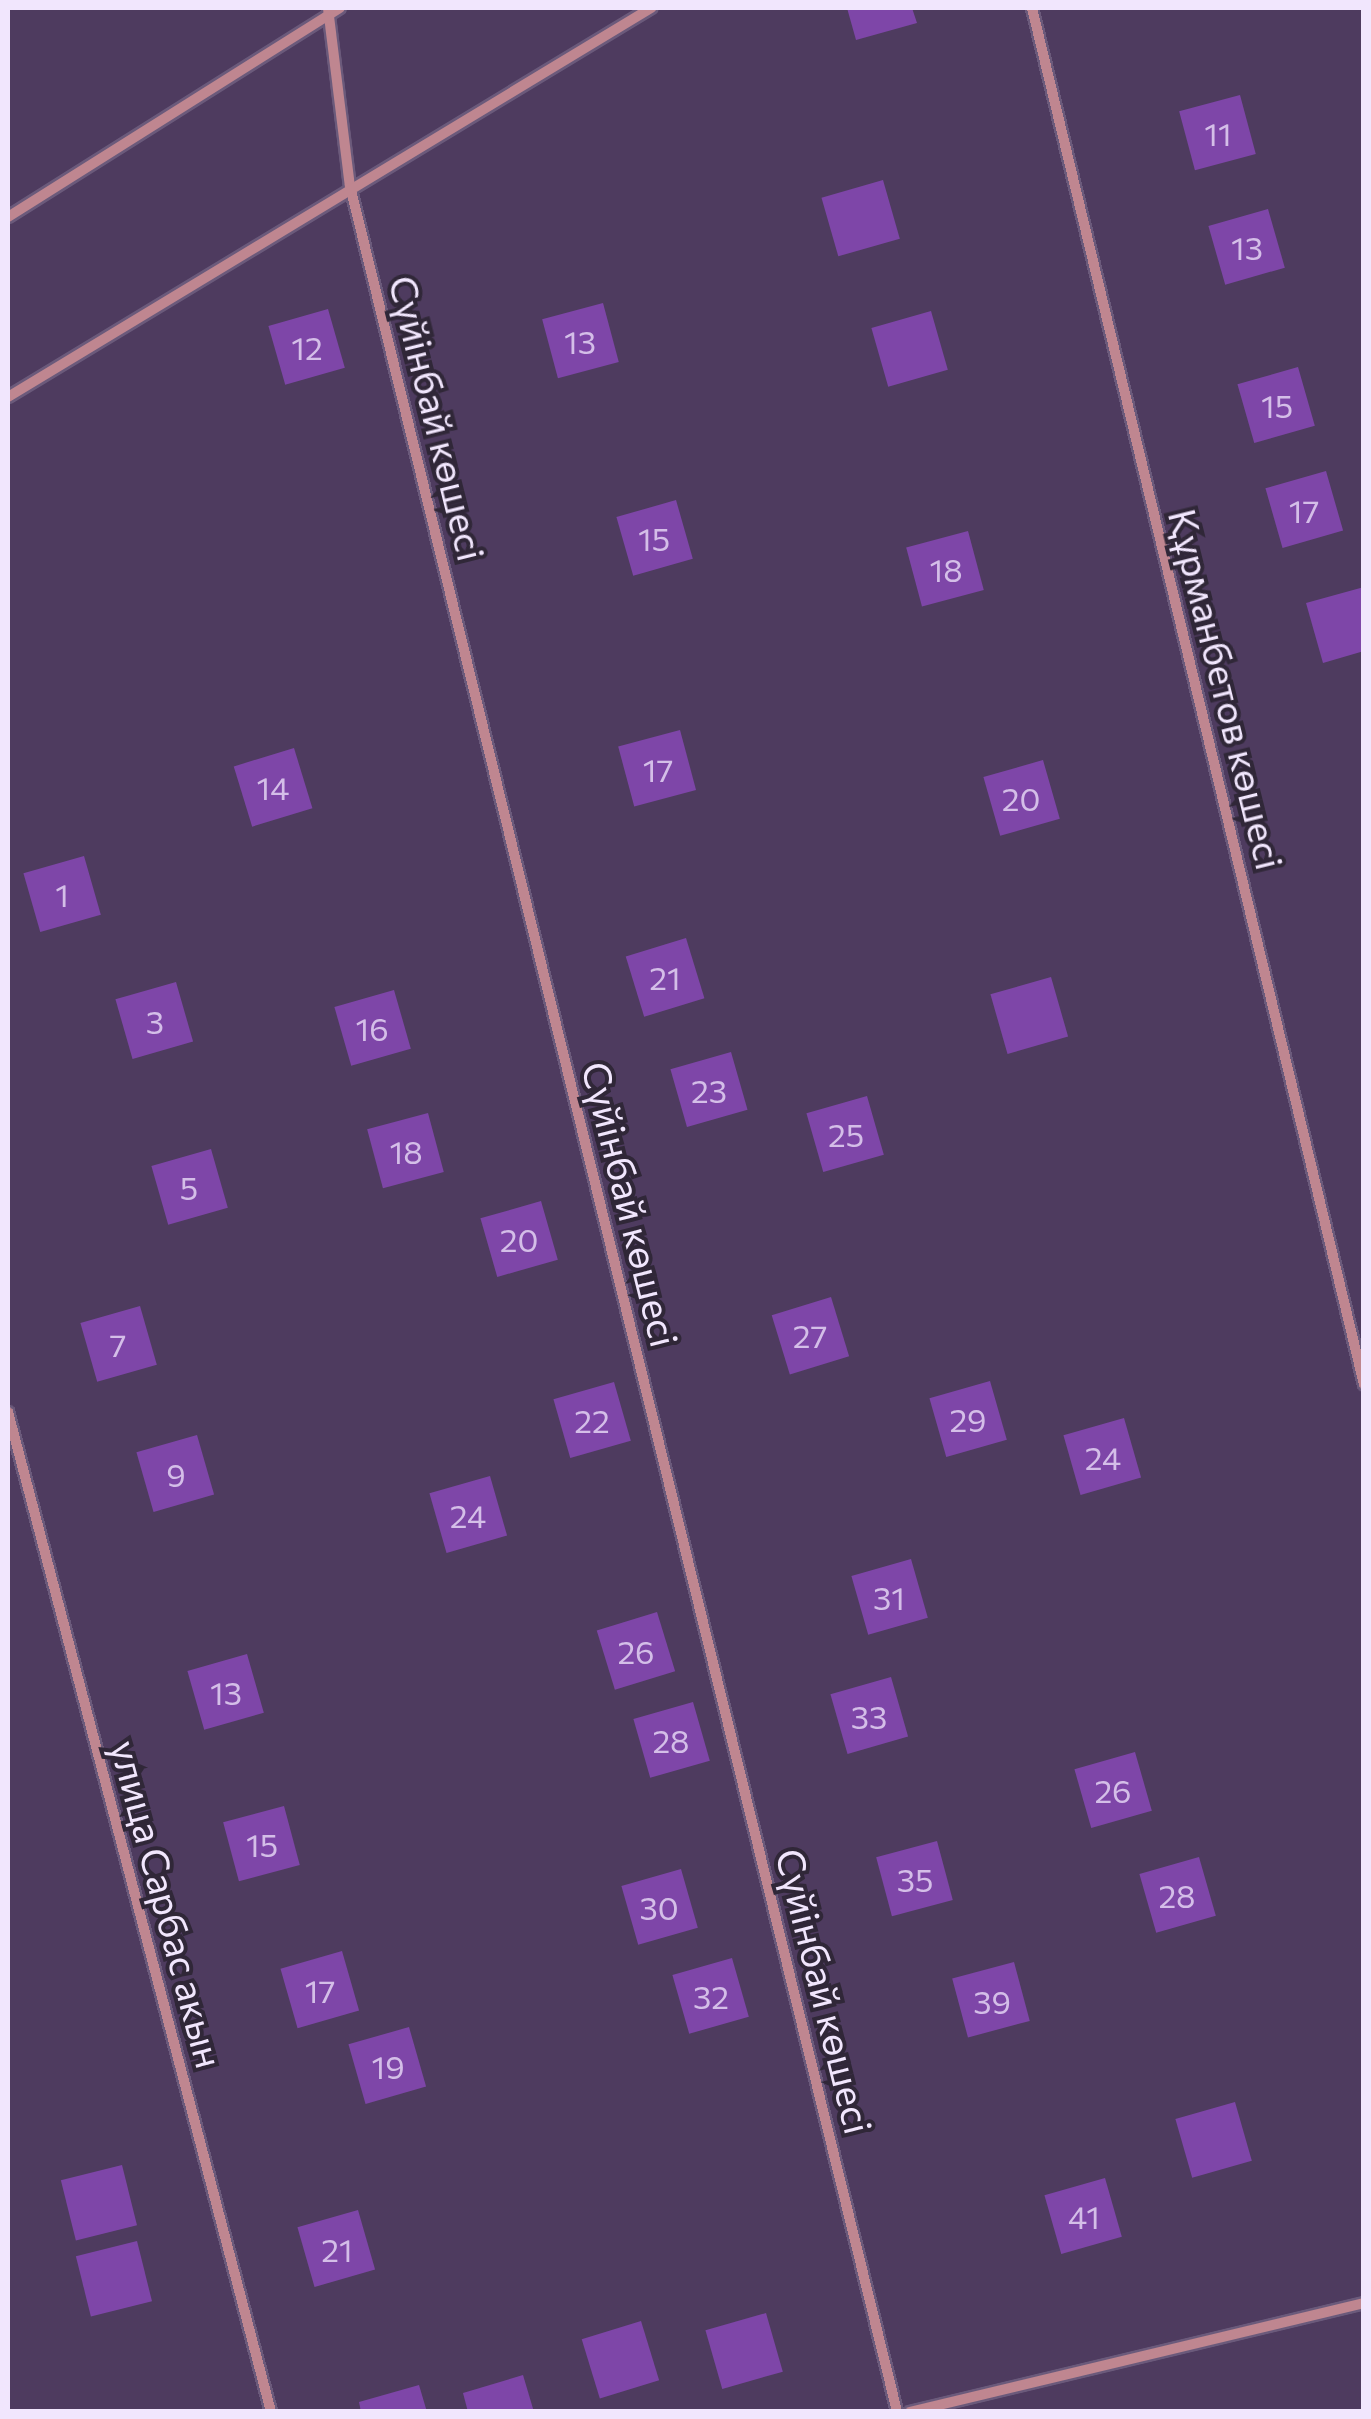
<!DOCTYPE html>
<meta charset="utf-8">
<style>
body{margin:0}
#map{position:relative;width:1371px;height:2419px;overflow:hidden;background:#4e3b5f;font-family:Commissioner,sans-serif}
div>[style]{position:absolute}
.building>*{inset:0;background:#7e46a8;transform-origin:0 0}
.roads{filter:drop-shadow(2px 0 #6b5a7b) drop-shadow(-2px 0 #6b5a7b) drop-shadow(0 2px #6b5a7b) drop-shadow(0 -2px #6b5a7b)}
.street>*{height:10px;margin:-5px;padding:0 5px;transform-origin:5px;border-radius:5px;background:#bf8690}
span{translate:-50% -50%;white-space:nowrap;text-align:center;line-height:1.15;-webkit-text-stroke:8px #302738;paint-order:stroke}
.number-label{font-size:32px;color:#d4bee8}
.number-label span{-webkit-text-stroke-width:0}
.street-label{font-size:38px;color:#f1e6fd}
.frame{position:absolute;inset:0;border:10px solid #f1e6fd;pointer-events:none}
</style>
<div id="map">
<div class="building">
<i style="clip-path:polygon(847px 8px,912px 8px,917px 23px,856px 40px)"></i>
<i style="left:1240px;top:95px;width:61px;height:63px;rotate:75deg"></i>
<i style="left:883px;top:180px;width:61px;height:64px;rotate:74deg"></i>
<i style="left:1268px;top:209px;width:61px;height:62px;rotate:74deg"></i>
<i style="left:603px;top:303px;width:61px;height:63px;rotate:75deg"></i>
<i style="left:328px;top:309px;width:61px;height:62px;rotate:74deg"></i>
<i style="left:931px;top:311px;width:61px;height:62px;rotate:74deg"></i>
<i style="left:1298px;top:367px;width:61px;height:63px;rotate:74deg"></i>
<i style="left:1326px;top:471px;width:62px;height:63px;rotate:74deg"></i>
<i style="left:676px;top:500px;width:61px;height:62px;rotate:74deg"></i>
<i style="left:968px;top:531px;width:61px;height:64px;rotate:75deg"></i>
<i style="clip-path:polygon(1364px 587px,1364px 651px,1323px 663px,1306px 603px)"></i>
<i style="left:680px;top:730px;width:62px;height:64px;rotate:75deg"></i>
<i style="left:294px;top:748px;width:63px;height:63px;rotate:73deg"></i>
<i style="left:1043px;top:760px;width:61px;height:62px;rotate:74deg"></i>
<i style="left:84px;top:856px;width:61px;height:63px;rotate:74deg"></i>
<i style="left:686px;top:938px;width:63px;height:63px;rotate:73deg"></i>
<i style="left:1051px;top:977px;width:62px;height:63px;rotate:74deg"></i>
<i style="left:176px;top:982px;width:62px;height:63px;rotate:74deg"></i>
<i style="left:394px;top:990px;width:61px;height:62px;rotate:74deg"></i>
<i style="left:731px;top:1052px;width:60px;height:63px;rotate:74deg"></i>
<i style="left:867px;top:1096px;width:61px;height:63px;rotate:74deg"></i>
<i style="left:428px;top:1113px;width:61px;height:63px;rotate:75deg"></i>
<i style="left:211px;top:1149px;width:61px;height:62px;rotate:74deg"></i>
<i style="left:541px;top:1201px;width:61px;height:63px;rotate:74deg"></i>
<i style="left:831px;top:1297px;width:62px;height:62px;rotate:73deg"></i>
<i style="left:140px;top:1306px;width:61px;height:62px;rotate:74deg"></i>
<i style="left:990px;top:1381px;width:61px;height:63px;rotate:74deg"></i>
<i style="left:614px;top:1382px;width:61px;height:63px;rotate:74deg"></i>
<i style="left:1124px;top:1418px;width:62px;height:63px;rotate:74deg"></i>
<i style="left:197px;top:1435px;width:62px;height:63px;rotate:74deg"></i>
<i style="left:490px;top:1476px;width:62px;height:63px;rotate:74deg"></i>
<i style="left:911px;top:1559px;width:61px;height:62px;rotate:74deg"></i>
<i style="left:657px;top:1612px;width:62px;height:63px;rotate:73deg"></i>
<i style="left:247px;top:1654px;width:61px;height:62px;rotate:74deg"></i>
<i style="left:891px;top:1677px;width:62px;height:63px;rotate:74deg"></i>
<i style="left:693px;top:1702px;width:61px;height:62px;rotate:74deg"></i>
<i style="left:1135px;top:1752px;width:61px;height:63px;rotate:74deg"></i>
<i style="left:284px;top:1806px;width:61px;height:63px;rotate:75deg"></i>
<i style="left:937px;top:1841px;width:61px;height:63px;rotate:75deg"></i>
<i style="left:1199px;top:1857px;width:61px;height:62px;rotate:74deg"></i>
<i style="left:681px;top:1869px;width:61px;height:62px;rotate:74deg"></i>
<i style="left:342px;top:1951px;width:62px;height:64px;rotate:74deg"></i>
<i style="left:732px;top:1958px;width:61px;height:62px;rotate:74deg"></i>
<i style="left:1014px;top:1962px;width:61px;height:64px;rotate:75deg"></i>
<i style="left:409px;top:2027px;width:62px;height:63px;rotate:74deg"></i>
<i style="left:1235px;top:2102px;width:61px;height:62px;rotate:74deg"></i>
<i style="left:122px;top:2165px;width:62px;height:63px;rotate:76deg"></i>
<i style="left:1105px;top:2178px;width:61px;height:63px;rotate:74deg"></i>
<i style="left:358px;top:2210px;width:62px;height:63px;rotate:74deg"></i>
<i style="left:137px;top:2241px;width:62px;height:63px;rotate:76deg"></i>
<i style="left:766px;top:2313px;width:61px;height:63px;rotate:74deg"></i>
<i style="left:641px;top:2321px;width:62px;height:62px;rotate:73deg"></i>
<i style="clip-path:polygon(523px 2375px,534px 2412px,468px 2412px,463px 2393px)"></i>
<i style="clip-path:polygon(419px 2385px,427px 2412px,361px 2412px,359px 2402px)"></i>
</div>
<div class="roads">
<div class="street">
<i style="left:328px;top:8px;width:179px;rotate:83deg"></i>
<i style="left:350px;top:186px;width:2292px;rotate:76.19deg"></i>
<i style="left:1032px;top:8px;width:1416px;rotate:76.44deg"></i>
<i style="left:8px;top:217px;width:392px;rotate:-32.2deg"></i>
<i style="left:8px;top:397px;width:752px;rotate:-31.17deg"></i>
<i style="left:8px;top:1412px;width:1034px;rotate:75.26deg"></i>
<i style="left:910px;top:2412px;width:467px;rotate:-13.5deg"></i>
</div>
</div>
<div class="number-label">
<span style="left:1218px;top:133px">11</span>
<span style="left:1247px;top:247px">13</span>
<span style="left:580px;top:341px">13</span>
<span style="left:307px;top:347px">12</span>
<span style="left:1277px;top:405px">15</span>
<span style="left:1304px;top:510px">17</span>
<span style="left:654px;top:538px">15</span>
<span style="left:946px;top:569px">18</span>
<span style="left:658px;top:769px">17</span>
<span style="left:273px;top:787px">14</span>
<span style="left:1021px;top:798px">20</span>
<span style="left:62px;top:894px">1</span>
<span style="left:665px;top:977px">21</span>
<span style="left:155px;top:1021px">3</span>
<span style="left:372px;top:1028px">16</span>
<span style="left:709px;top:1090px">23</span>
<span style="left:846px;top:1134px">25</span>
<span style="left:406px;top:1151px">18</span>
<span style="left:189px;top:1187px">5</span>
<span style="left:519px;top:1239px">20</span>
<span style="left:810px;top:1335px">27</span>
<span style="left:118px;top:1344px">7</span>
<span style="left:968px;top:1419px">29</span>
<span style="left:592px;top:1420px">22</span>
<span style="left:1103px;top:1457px">24</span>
<span style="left:176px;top:1474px">9</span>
<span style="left:468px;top:1515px">24</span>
<span style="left:889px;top:1597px">31</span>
<span style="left:636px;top:1651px">26</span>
<span style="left:226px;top:1692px">13</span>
<span style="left:869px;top:1716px">33</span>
<span style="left:671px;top:1740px">28</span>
<span style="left:1113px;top:1790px">26</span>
<span style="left:262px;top:1844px">15</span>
<span style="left:915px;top:1879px">35</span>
<span style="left:1177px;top:1895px">28</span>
<span style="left:659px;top:1907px">30</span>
<span style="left:320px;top:1990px">17</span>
<span style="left:711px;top:1996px">32</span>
<span style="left:992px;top:2001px">39</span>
<span style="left:388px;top:2066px">19</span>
<span style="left:1084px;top:2216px">41</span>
<span style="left:337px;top:2249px">21</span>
</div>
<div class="street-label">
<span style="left:438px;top:418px;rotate:76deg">Сүйінбай көшесі</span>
<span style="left:1227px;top:689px;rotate:76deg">Құрманбетов көшесі</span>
<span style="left:631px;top:1204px;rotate:76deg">Сүйінбай көшесі</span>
<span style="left:168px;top:1904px;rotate:75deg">улица Сарбас акын</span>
<span style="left:825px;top:1991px;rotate:76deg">Сүйінбай көшесі</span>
</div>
<div class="frame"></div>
</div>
